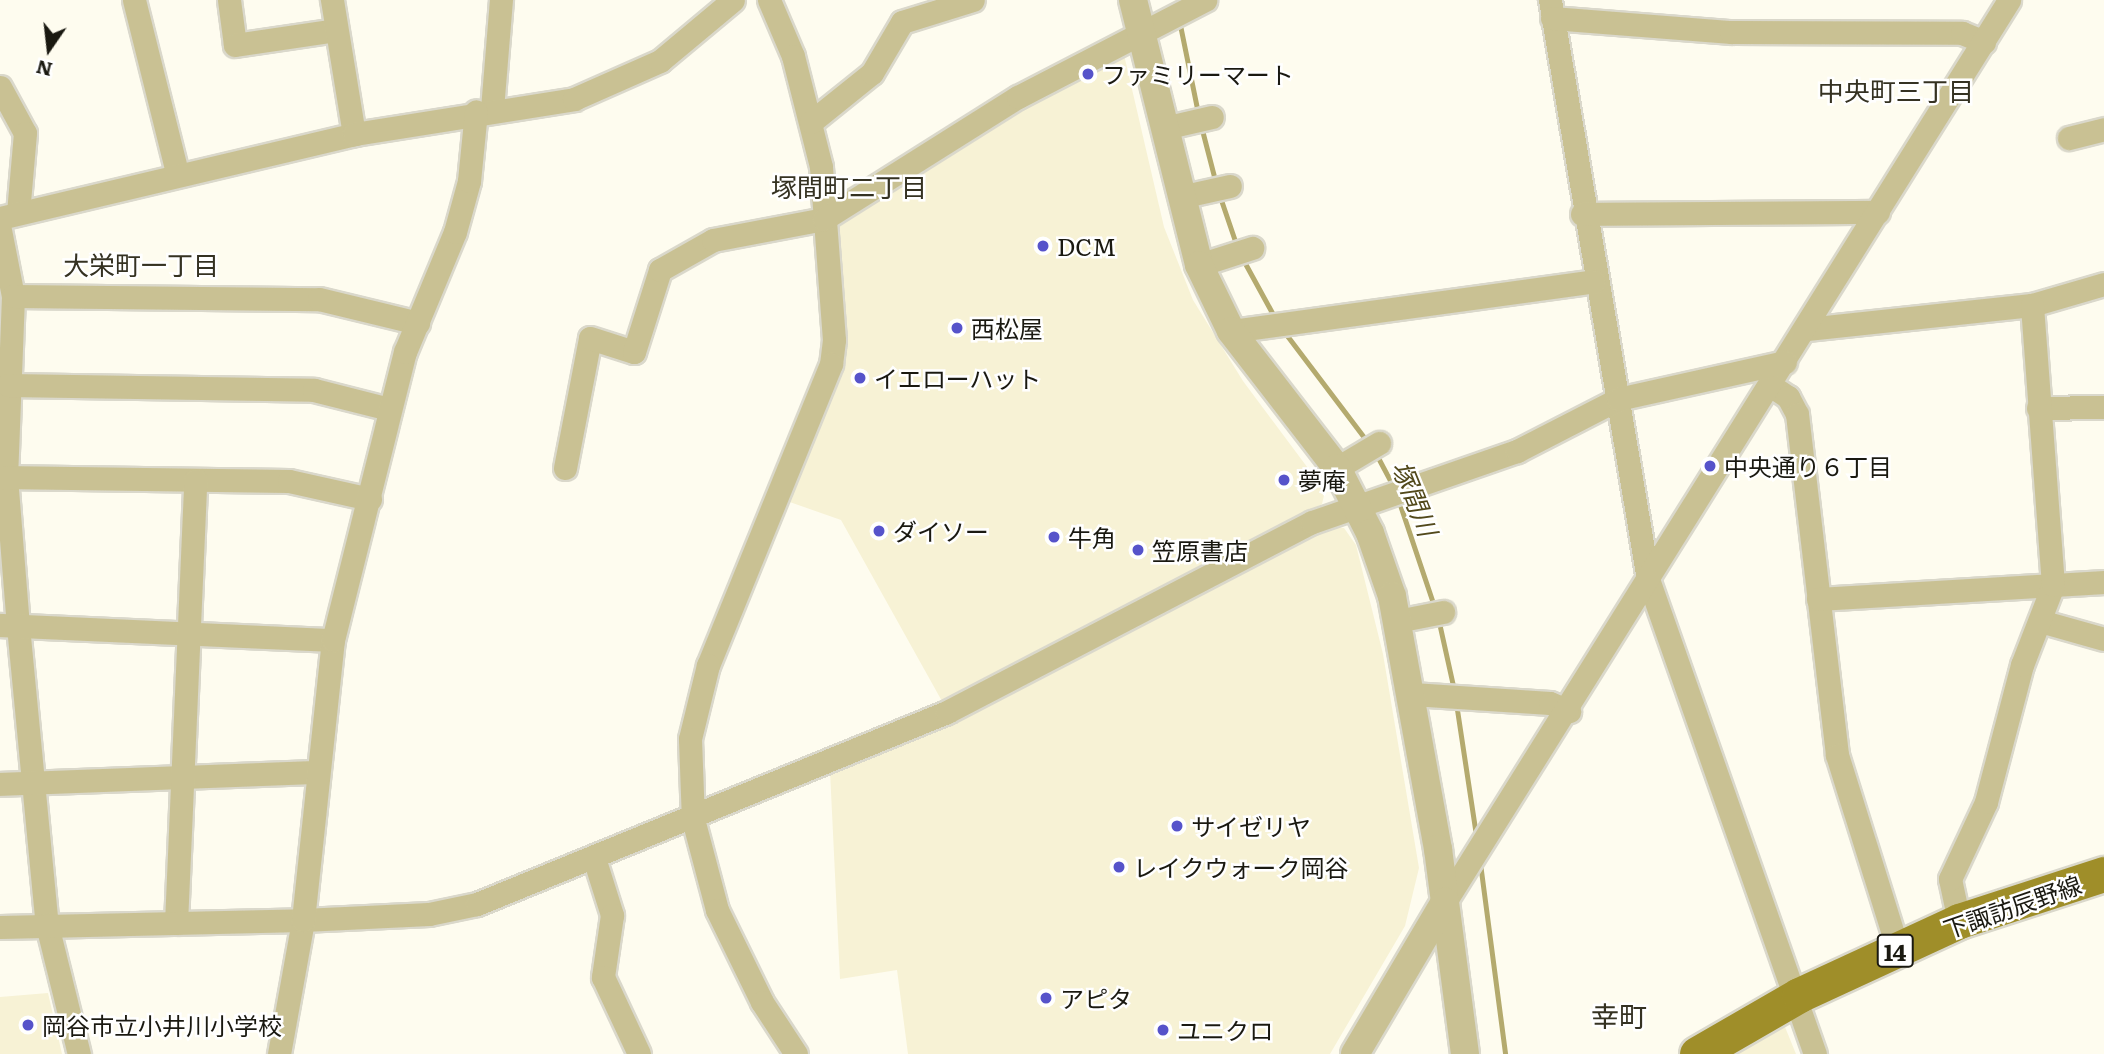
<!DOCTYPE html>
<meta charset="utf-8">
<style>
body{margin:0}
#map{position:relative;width:2104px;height:1054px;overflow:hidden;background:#fefcef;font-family:Literata,"Noto Sans JP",serif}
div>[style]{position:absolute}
.built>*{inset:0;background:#f7f2d5}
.stream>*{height:5px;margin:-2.5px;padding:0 2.5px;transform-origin:2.5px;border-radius:2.5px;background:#b4aa6e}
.roads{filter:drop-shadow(2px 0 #dad8cb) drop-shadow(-2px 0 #dad8cb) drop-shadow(0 2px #dad8cb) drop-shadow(0 -2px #dad8cb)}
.minor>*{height:23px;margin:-11.5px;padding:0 11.5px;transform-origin:11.5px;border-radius:11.5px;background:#c9c193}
.tertiary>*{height:28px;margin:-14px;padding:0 14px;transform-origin:14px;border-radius:14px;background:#c9c193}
.primary>*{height:35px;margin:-17.5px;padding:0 17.5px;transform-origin:17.5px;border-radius:17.5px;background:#9f8e29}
.dots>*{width:19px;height:19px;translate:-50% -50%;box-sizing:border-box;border:4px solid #fff;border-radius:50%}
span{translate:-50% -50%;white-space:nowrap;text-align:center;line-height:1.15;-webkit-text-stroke:5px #fff;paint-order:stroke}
.shield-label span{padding:2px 5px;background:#fff;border:2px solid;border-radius:5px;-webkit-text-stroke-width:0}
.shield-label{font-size:23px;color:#1a1911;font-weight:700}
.poi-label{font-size:24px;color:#1a1911}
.left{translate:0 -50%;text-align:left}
.street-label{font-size:24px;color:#1a1911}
.neighbourhood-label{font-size:26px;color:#353222}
.water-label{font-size:26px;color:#52491b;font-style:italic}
.quarter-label{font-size:28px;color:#353222}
.north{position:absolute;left:14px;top:14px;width:70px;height:70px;-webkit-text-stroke:5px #fff;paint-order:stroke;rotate:194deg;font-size:19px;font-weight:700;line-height:28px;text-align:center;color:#1a1911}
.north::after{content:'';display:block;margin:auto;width:24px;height:32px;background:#1a1911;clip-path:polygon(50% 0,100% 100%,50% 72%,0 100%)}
</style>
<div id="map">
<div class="built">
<i style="clip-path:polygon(1122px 46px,1164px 227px,1193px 300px,1243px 381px,1325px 491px,1322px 504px,943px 703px,841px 520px,784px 500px,846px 332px,832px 226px)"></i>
<i style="clip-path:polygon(1329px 527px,1344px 528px,1356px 545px,1383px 654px,1419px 868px,1405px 926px,1330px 1054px,908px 1054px,897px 970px,840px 979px,830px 771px)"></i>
<i style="clip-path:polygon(48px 993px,62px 1054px,0 1054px,0 997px)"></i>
<i style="clip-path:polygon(1785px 1027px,1796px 1054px,1735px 1054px)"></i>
</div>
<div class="stream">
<i style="left:1179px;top:20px;width:95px;rotate:78.5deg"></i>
<i style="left:1201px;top:126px;width:60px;rotate:75.5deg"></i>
<i style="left:1219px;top:194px;width:56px;rotate:71.2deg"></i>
<i style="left:1241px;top:256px;width:71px;rotate:61.3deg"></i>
<i style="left:1282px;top:329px;width:144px;rotate:52.9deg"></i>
<i style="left:1375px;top:452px;width:38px;rotate:62deg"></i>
<i style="left:1398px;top:499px;width:116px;rotate:71.4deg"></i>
<i style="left:1438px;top:618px;width:74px;rotate:77.5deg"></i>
<i style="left:1456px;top:703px;width:134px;rotate:81.4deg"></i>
<i style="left:1480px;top:863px;width:193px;rotate:82.5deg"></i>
</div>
<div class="roads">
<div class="minor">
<i style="left:134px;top:0;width:178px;rotate:76deg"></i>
<i style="left:229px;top:0;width:45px;rotate:82.4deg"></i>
<i style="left:235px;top:45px;width:102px;rotate:-8.4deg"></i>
<i style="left:332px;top:0;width:136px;rotate:80.7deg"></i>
<i style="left:769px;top:0;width:61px;rotate:66.8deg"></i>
<i style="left:793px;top:56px;width:114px;rotate:75.8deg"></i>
<i style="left:821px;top:167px;width:173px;rotate:85.7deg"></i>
<i style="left:834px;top:340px;width:24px;rotate:97deg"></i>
<i style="left:831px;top:364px;width:325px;rotate:112.2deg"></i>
<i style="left:708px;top:665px;width:76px;rotate:103.7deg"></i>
<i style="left:690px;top:739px;width:80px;rotate:87.9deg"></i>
<i style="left:693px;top:819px;width:94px;rotate:75.2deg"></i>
<i style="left:717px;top:910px;width:102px;rotate:63.9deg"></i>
<i style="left:762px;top:1002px;width:62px;rotate:56.8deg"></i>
<i style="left:1550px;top:0;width:587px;rotate:80.39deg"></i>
<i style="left:1648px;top:579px;width:504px;rotate:70.63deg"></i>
<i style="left:1552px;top:18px;width:180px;rotate:4.5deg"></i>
<i style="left:1731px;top:32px;width:231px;rotate:0.2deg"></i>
<i style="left:1962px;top:33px;width:24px;rotate:22deg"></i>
<i style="left:0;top:87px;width:52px;rotate:61.5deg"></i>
<i style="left:25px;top:133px;width:80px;rotate:95deg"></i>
<i style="left:492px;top:109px;width:109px;rotate:-85.3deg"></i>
<i style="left:811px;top:122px;width:78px;rotate:-38.8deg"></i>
<i style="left:872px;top:73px;width:59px;rotate:-59.5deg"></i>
<i style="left:902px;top:22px;width:74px;rotate:-17.2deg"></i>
<i style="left:1164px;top:128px;width:49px;rotate:-12.9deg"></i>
<i style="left:2069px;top:138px;width:36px;rotate:-14deg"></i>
<i style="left:1180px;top:197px;width:51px;rotate:-12.4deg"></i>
<i style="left:1582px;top:214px;width:296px;rotate:-0.4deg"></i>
<i style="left:0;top:218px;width:364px;rotate:-13.3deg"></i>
<i style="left:354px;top:134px;width:223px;rotate:-9deg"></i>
<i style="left:574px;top:99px;width:94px;rotate:-23.8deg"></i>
<i style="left:660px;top:61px;width:95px;rotate:-39.9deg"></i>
<i style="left:0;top:230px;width:67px;rotate:78.9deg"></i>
<i style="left:13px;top:296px;width:181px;rotate:92.2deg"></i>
<i style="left:6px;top:477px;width:149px;rotate:85.4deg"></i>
<i style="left:18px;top:626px;width:300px;rotate:84.5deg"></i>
<i style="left:47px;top:925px;width:133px;rotate:76.1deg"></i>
<i style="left:1199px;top:265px;width:56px;rotate:-17.8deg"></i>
<i style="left:13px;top:296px;width:306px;rotate:0.6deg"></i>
<i style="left:319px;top:299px;width:102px;rotate:13.6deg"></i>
<i style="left:1807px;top:329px;width:226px;rotate:-6.1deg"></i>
<i style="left:2032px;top:305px;width:75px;rotate:-16.3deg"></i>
<i style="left:1231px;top:331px;width:366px;rotate:-7.8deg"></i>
<i style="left:8px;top:385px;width:306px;rotate:0.9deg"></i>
<i style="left:314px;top:390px;width:77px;rotate:14.2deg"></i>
<i style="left:1770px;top:385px;width:22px;rotate:34deg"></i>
<i style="left:1788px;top:397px;width:19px;rotate:62deg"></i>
<i style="left:1797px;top:414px;width:343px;rotate:83.3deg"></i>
<i style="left:1837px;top:755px;width:204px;rotate:72.6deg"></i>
<i style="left:2038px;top:408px;width:66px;rotate:-0.9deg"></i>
<i style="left:565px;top:468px;width:132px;rotate:-79.1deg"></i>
<i style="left:590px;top:338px;width:46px;rotate:17.7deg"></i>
<i style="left:634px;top:352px;width:86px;rotate:-72.4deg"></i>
<i style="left:660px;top:270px;width:61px;rotate:-29.5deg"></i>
<i style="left:713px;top:240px;width:113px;rotate:-10.7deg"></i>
<i style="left:824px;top:219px;width:229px;rotate:-32.2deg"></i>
<i style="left:1018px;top:97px;width:211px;rotate:-27.4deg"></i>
<i style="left:1337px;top:468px;width:49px;rotate:-30.8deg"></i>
<i style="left:0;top:477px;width:289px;rotate:0.8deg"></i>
<i style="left:289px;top:481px;width:83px;rotate:12.5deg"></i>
<i style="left:1818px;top:599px;width:287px;rotate:-3.4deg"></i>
<i style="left:1397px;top:621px;width:47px;rotate:-11.1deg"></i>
<i style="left:2040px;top:621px;width:66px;rotate:15.7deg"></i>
<i style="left:0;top:625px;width:333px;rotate:2.6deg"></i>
<i style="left:1412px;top:694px;width:138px;rotate:3.7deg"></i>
<i style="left:1550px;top:703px;width:21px;rotate:23deg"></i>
<i style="left:0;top:784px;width:316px;rotate:-2.2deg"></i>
<i style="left:595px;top:861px;width:57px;rotate:72.5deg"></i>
<i style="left:612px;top:915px;width:63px;rotate:98.3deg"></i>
<i style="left:603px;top:977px;width:85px;rotate:64.9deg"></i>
<i style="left:1445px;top:902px;width:1064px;rotate:-57.98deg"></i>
<i style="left:1959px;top:921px;width:43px;rotate:-102.1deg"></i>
<i style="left:1950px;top:879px;width:85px;rotate:-64.9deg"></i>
<i style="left:1986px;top:802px;width:142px;rotate:-75.3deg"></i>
<i style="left:2022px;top:665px;width:86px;rotate:-68.8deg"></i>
<i style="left:2053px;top:585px;width:281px;rotate:-94.3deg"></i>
<i style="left:176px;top:923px;width:443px;rotate:-87.5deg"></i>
<i style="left:0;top:927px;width:303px;rotate:-1.3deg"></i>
<i style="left:303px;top:920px;width:126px;rotate:-2.7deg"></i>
<i style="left:429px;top:914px;width:49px;rotate:-11.8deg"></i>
<i style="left:477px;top:904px;width:508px;rotate:-22.22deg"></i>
<i style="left:947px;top:712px;width:411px;rotate:-27.5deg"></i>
<i style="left:1312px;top:522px;width:217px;rotate:-19.1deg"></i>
<i style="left:1517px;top:451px;width:114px;rotate:-27.2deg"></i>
<i style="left:1618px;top:399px;width:171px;rotate:-12.5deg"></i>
<i style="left:279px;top:1054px;width:136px;rotate:-79.8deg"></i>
<i style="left:303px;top:920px;width:282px;rotate:-83.9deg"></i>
<i style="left:333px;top:640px;width:297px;rotate:-76deg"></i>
<i style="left:405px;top:352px;width:130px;rotate:-67.4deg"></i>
<i style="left:455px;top:232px;width:53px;rotate:-74.6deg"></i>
<i style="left:469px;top:181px;width:70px;rotate:-84.3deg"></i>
</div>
<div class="tertiary">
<i style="left:1133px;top:0;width:273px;rotate:76deg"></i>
<i style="left:1199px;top:265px;width:73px;rotate:64.1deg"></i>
<i style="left:1231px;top:331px;width:173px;rotate:52.3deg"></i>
<i style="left:1337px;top:468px;width:73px;rotate:63.1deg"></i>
<i style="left:1370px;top:533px;width:67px;rotate:70.8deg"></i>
<i style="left:1392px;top:596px;width:257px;rotate:79.7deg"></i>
<i style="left:1438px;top:849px;width:207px;rotate:82.5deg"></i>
<i style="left:1355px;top:1054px;width:177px;rotate:-59.4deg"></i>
</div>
<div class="primary">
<i style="left:1697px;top:1054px;width:118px;rotate:-30deg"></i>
<i style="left:1799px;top:995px;width:176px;rotate:-24.8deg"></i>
<i style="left:1959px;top:921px;width:152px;rotate:-18deg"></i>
</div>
</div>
<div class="dots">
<i style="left:1088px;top:74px;background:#5653ca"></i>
<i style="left:1043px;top:246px;background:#5653ca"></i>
<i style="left:957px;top:328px;background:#5653ca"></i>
<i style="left:860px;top:378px;background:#5653ca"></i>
<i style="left:1710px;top:466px;background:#5653ca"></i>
<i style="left:1284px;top:480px;background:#5653ca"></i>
<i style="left:879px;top:531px;background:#5653ca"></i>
<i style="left:1054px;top:537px;background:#5653ca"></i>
<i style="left:1138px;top:550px;background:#5653ca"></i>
<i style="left:1177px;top:826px;background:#5653ca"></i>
<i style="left:1119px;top:867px;background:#5653ca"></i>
<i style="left:1046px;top:998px;background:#5653ca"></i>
<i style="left:28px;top:1025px;background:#5653ca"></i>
<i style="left:1163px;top:1030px;background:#5653ca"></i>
</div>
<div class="shield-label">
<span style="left:1895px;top:951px">14</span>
</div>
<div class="poi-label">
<span class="left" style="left:1102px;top:74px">ファミリーマート</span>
<span class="left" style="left:1057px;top:246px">DCM</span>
<span class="left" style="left:971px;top:328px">西松屋</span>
<span class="left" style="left:874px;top:378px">イエローハット</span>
<span class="left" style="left:1724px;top:466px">中央通り６丁目</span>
<span class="left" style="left:1298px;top:480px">夢庵</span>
<span class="left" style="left:893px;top:531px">ダイソー</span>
<span class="left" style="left:1068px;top:537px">牛角</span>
<span class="left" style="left:1152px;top:550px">笠原書店</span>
<span class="left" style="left:1191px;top:826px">サイゼリヤ</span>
<span class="left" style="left:1133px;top:867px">レイクウォーク岡谷</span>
<span class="left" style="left:1060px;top:998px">アピタ</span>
<span class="left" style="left:42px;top:1025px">岡谷市立小井川小学校</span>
<span class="left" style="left:1177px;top:1030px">ユニクロ</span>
</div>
<div class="street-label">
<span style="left:2012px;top:906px;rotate:-19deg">下諏訪辰野線</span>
</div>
<div class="neighbourhood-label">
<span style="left:1896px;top:90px">中央町三丁目</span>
<span style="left:849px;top:186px">塚間町二丁目</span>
<span style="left:141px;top:264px">大栄町一丁目</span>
</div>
<div class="water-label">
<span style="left:1416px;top:498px;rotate:68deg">塚間川</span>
</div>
<div class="quarter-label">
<span style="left:1619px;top:1015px">幸町</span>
</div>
<div class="north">N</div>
</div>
